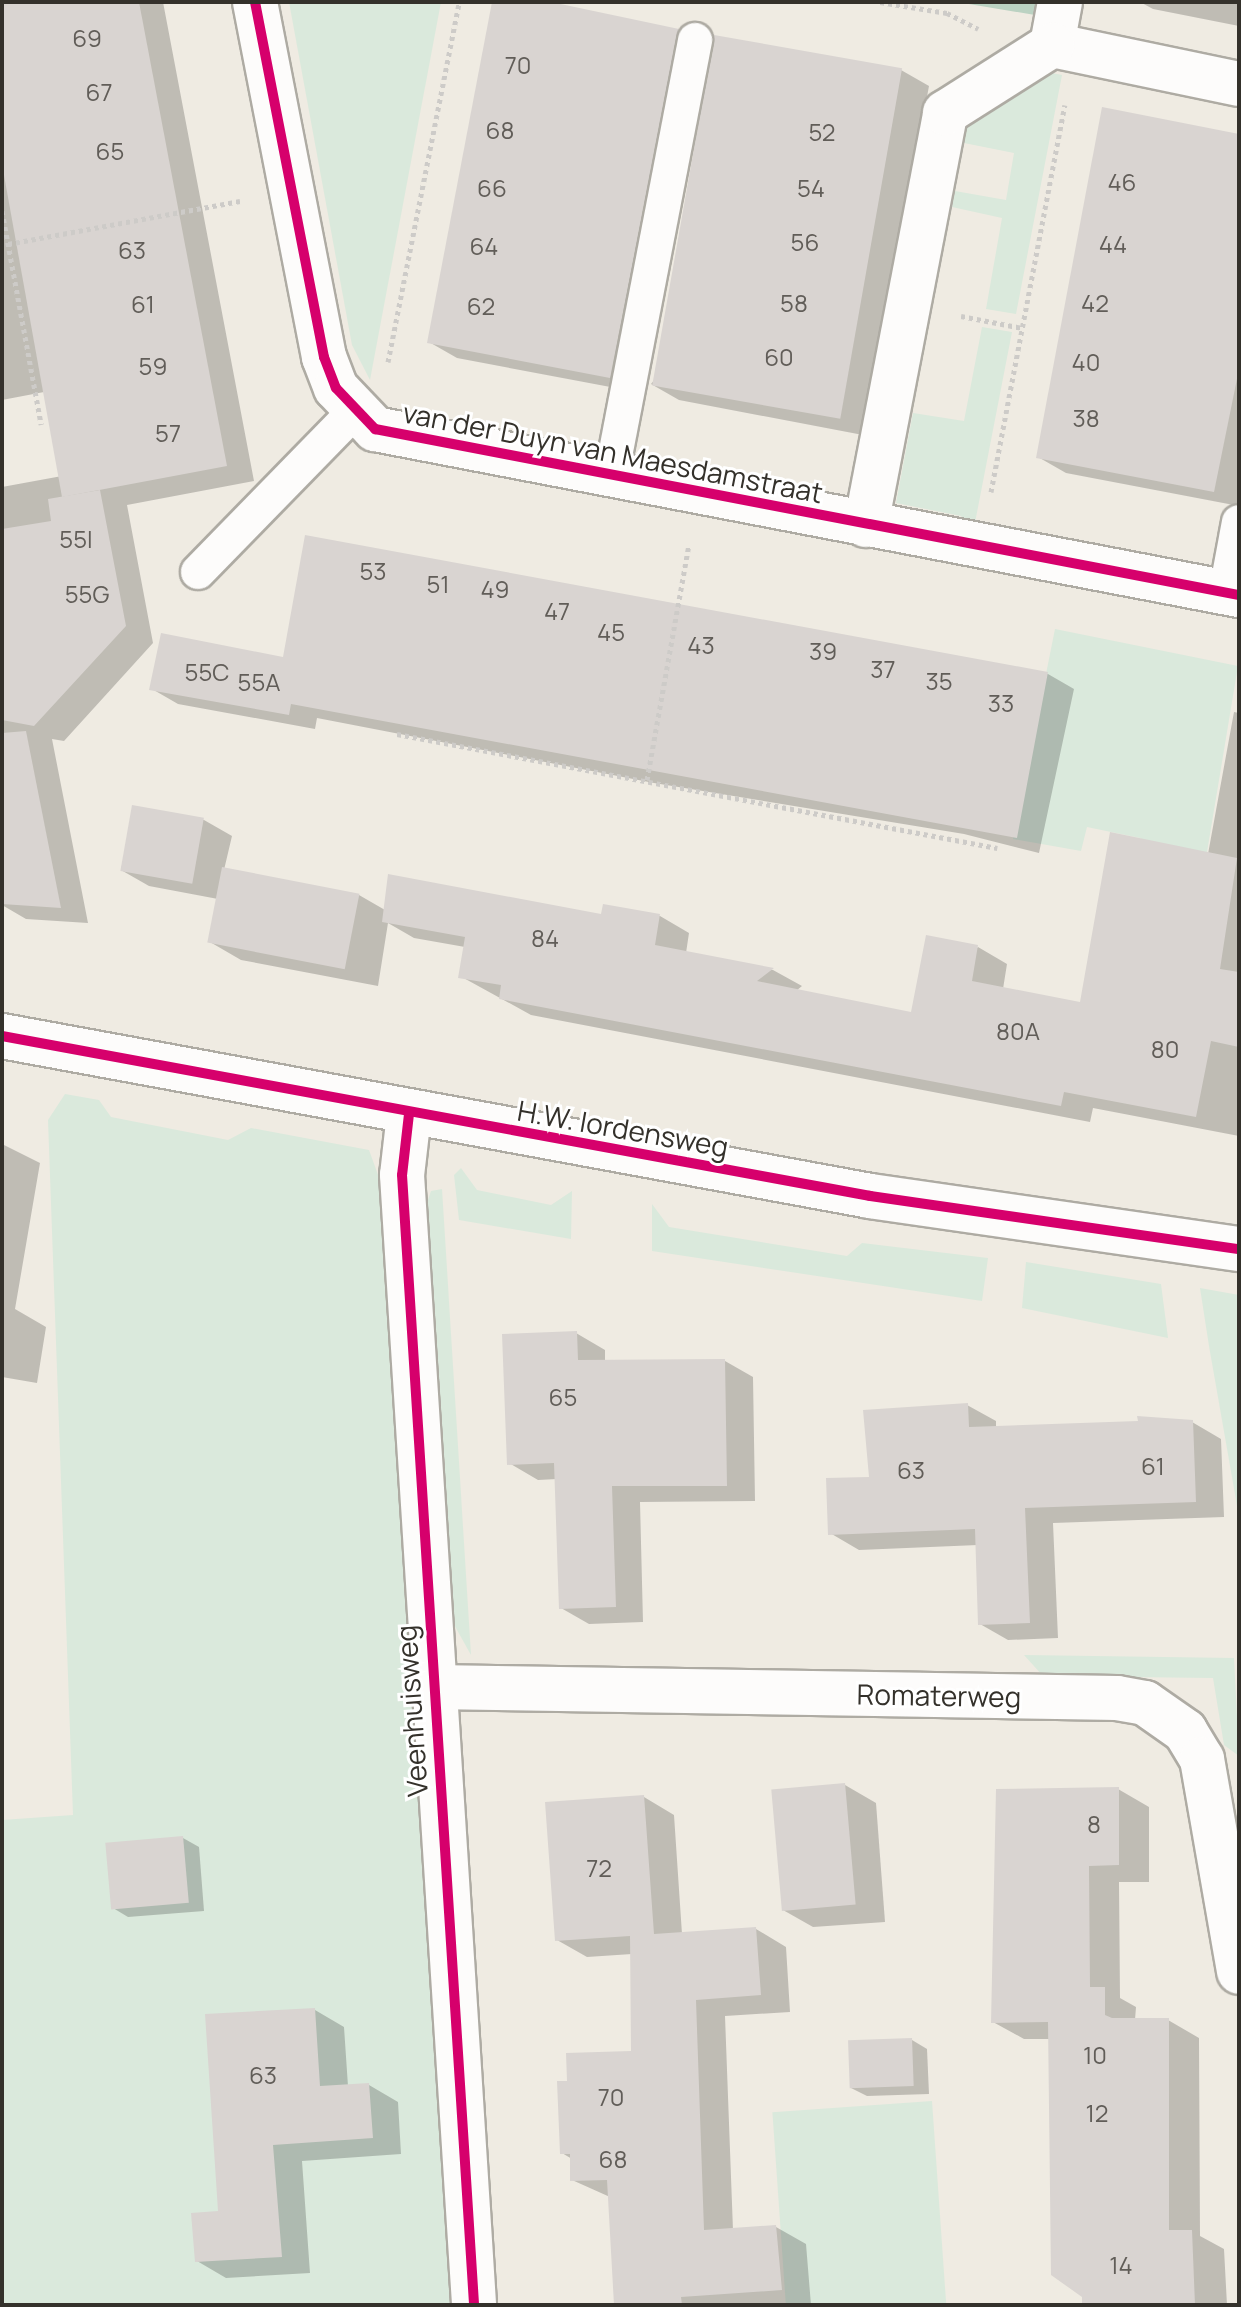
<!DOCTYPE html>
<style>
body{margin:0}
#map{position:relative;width:1241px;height:2307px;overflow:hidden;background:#efebe2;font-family:Manrope,sans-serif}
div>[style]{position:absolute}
.green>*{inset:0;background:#dae9dc;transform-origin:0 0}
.forest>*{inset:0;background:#bbd2c2}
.shadow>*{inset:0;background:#0003}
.building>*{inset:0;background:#d9d4d1;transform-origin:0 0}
.path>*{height:5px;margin-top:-2.5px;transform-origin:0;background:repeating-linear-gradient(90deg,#cdcbc8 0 4px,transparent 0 8px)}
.roads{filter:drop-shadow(2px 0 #aeaba3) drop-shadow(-2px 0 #aeaba3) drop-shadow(0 2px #aeaba3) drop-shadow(0 -2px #aeaba3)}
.service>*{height:34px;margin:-17px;padding:0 17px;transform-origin:17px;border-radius:17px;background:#fdfcfb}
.minor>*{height:44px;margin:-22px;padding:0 22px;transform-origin:22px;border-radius:22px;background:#fdfcfb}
.secondary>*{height:44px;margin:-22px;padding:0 22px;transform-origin:22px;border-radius:22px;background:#fdfcfb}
.cycleway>*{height:10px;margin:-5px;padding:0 5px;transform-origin:5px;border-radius:5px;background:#d6006c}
span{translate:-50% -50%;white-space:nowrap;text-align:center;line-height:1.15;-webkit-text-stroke:6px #fff;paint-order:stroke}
.number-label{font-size:24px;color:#615d58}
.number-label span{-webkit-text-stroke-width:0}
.street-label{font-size:28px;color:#34312b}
.frame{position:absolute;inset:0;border:4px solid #34312b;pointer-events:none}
</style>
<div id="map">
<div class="green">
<i style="clip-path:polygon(289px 2px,441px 2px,370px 380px,352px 345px)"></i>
<i style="clip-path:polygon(1047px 72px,1062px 75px,1016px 314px,986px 309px,1002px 218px,952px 207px,955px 191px,1006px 200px,1014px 153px,964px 143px,967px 125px)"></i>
<i style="clip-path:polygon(982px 327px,1012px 332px,973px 533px,961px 516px,896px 503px,913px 413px,964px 421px)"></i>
<i style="clip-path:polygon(1055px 629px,1238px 666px,1203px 876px,1140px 838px,1087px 827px,1081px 851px,1013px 839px)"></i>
<i style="clip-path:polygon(65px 1094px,99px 1100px,111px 1117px,228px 1140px,251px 1128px,369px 1150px,381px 1183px,454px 2305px,2px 2305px,2px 1820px,73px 1815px,48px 1120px)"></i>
<i style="clip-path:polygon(461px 1168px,477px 1190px,551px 1205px,572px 1191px,571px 1239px,459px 1220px,454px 1175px)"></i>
<i style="clip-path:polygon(442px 1189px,471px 1655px,452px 1621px,427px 1203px,431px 1191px)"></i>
<i style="clip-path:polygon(652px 1204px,669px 1227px,847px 1256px,862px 1243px,988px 1258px,982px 1301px,652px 1251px)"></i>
<i style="clip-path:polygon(1026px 1262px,1161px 1284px,1168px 1338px,1022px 1308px)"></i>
<i style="clip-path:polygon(1200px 1288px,1239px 1295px,1239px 1517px,1209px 1346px)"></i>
<i style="clip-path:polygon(1024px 1655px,1234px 1658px,1239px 1756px,1224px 1745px,1213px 1678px,1043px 1676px)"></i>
<i style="left:932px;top:2101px;width:205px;height:160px;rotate:86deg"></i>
</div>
<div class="forest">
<i style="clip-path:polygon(957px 2px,1037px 2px,1035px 15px)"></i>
</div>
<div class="shadow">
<i style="clip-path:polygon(2px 2px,163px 2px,254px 481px,127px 505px,153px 643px,64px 741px,52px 739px,88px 923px,26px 919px,2px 905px,2px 487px,62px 476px,44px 392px,2px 400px)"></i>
<i style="clip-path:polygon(494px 2px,539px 2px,678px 31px,706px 47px,637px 392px,457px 358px,429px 342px)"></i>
<i style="clip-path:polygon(1140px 2px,1239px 2px,1239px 26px,1153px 9px)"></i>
<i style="clip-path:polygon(901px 70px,929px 86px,863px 435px,679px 400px,651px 384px)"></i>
<i style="clip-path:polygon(1239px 135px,1239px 506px,1066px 473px,1038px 457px)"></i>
<i style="clip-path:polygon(306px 538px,1048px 674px,1074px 689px,1039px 853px,964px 834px,654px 783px,317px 718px,315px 729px,178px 704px,152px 689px,284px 659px)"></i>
<i style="clip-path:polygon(1234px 712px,1239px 713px,1239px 1136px,1093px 1108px,1090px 1122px,531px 1015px,460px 976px,465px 947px,414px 938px,388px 923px,378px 986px,241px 960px,210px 942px,218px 899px,149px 886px,121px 870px,134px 807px,204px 820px,232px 836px,224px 870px,359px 895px,385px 910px,660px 916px,689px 933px,686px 953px,773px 970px,802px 986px,796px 991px,912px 1014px,978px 947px,1007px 964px,1003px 989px,1082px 1004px,1208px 854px)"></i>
<i style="clip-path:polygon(2px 1144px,40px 1163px,15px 1309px,46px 1327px,37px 1383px,2px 1377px)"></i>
<i style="clip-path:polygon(576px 1333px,605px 1350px,605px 1362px,725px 1361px,753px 1377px,755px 1501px,640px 1502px,643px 1622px,589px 1624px,561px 1608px,557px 1479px,538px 1480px,509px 1463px)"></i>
<i style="clip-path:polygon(967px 1405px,996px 1421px,996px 1428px,1192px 1422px,1221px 1439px,1224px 1517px,1053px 1523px,1058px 1638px,1008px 1640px,980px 1624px,978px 1545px,859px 1550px,830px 1533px,871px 1479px)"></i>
<i style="clip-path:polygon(845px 1785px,876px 1803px,885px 1922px,813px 1927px,783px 1910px)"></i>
<i style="clip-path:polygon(1118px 1789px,1149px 1807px,1149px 1882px,1119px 1882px,1120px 1998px,1136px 2007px,1135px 2020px,1168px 2020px,1199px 2038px,1200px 2236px,1224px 2249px,1227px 2305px,1096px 2305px,1050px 2039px,1024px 2039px,993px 2022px)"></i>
<i style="clip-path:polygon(644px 1797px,674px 1815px,682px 1934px,756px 1929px,786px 1947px,790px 2012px,725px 2016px,733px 2230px,776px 2227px,806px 2244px,811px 2305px,616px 2305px,610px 2197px,572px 2180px,572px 2159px,562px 2153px,569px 2083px,633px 2053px,632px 1954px,587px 1957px,557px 1940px)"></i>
<i style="clip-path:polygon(183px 1838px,199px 1847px,204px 1911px,128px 1917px,113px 1908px)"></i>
<i style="clip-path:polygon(315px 2010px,344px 2027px,348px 2086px,369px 2085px,398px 2102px,401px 2154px,302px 2161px,310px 2273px,226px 2278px,197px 2261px)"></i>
<i style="clip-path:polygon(912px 2040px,927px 2049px,929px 2094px,867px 2096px,851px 2088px)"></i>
</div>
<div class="building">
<i style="clip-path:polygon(2px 2px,139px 2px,227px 466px,62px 497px,2px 164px)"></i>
<i style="clip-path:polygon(492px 2px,551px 2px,679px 29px,610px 378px,427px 343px)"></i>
<i style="left:714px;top:35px;width:191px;height:356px;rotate:10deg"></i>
<i style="clip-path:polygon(1102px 107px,1239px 134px,1239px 369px,1214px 492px,1036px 458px)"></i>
<i style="clip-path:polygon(100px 490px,126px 626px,34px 726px,2px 720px,2px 529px,51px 521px,48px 499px)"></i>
<i style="clip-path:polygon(305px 535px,1048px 672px,1017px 838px,291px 704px,289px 715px,149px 690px,161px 633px,283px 657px)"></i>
<i style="clip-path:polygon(26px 731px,61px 908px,2px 904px,2px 733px)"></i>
<i style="left:132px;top:805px;width:73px;height:67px;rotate:10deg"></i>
<i style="clip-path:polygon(1110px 832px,1237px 858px,1220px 969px,1239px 972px,1239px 1047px,1211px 1041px,1196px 1117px,1064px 1092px,1061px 1106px,499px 999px,501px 985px,458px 978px,465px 937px,382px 922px,388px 874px,601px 914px,603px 904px,660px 914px,655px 945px,774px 968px,757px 981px,911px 1012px,926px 935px,978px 945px,972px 981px,1080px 1002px)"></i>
<i style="left:222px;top:867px;width:140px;height:77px;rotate:11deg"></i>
<i style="clip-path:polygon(577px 1331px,578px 1360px,725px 1359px,727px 1486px,612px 1486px,616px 1607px,559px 1609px,554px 1463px,507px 1465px,502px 1334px)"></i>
<i style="clip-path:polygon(968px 1403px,969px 1427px,1138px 1421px,1137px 1416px,1193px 1420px,1196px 1502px,1025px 1508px,1030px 1623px,978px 1625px,975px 1529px,828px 1535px,826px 1478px,869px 1477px,863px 1410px)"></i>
<i style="left:845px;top:1783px;width:122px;height:74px;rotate:85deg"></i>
<i style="clip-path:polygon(1119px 1787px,1119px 1865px,1089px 1866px,1090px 1987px,1105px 1987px,1105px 2015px,1112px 2018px,1169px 2018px,1169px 2230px,1192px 2230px,1195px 2305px,1082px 2305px,1082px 2297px,1051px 2275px,1048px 2022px,991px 2023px,996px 1789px)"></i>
<i style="clip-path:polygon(644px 1795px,654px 1934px,756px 1927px,761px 1995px,696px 2000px,704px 2230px,776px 2225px,782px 2290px,681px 2297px,682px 2305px,614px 2305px,607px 2180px,570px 2181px,570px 2154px,560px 2154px,557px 2081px,567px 2081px,566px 2053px,631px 2051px,630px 1936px,555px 1941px,545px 1802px)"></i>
<i style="left:183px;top:1836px;width:67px;height:78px;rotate:85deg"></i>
<i style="clip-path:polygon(315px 2008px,320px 2086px,369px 2083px,373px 2138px,273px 2145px,282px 2257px,195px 2262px,191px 2213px,218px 2211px,205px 2014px)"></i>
<i style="left:912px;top:2038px;width:48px;height:64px;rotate:88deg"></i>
</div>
<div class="path">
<i style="left:880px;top:2px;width:68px;rotate:9.3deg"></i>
<i style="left:947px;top:13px;width:35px;rotate:27deg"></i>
<i style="left:2px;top:211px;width:217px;rotate:79.6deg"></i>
<i style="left:8px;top:244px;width:236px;rotate:-10.5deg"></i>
<i style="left:961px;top:316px;width:63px;rotate:11deg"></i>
<i style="left:388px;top:362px;width:367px;rotate:-78.8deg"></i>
<i style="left:991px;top:492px;width:394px;rotate:-79.2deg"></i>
<i style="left:397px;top:734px;width:611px;rotate:10.76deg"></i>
<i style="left:647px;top:780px;width:239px;rotate:-79.9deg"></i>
</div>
<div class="roads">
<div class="service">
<i style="left:611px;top:477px;width:445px;rotate:-79.1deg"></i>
<i style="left:198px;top:572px;width:223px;rotate:-45.7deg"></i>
<i style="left:1226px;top:592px;width:71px;rotate:-79.5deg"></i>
</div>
<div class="minor">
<i style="left:255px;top:2px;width:362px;rotate:79deg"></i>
<i style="left:324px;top:357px;width:33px;rotate:69deg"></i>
<i style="left:336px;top:388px;width:57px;rotate:46.4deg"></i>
<i style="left:375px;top:429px;width:880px;rotate:10.88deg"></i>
<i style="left:1060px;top:2px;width:44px;rotate:100.5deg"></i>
<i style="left:1052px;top:45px;width:191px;rotate:11.8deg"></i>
<i style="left:866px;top:525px;width:420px;rotate:-79.1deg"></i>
<i style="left:945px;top:113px;width:127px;rotate:-32.4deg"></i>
<i style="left:409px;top:1114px;width:61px;rotate:96.5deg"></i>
<i style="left:402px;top:1175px;width:1132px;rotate:86.35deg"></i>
<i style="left:433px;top:1687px;width:684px;rotate:0.92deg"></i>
<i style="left:1117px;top:1698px;width:28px;rotate:10deg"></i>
<i style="left:1145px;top:1703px;width:49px;rotate:35deg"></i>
<i style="left:1185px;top:1731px;width:33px;rotate:59deg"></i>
<i style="left:1202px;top:1759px;width:216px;rotate:80.1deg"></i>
</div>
<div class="secondary">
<i style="left:2px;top:1036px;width:883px;rotate:10.44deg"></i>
<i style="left:870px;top:1196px;width:373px;rotate:8.2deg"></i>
</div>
</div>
<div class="cycleway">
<i style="left:255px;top:2px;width:362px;rotate:79deg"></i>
<i style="left:324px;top:357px;width:33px;rotate:69deg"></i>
<i style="left:336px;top:388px;width:57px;rotate:46.4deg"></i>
<i style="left:375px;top:429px;width:880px;rotate:10.88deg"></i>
<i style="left:2px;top:1036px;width:883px;rotate:10.44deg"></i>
<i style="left:870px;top:1196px;width:373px;rotate:8.2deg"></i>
<i style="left:409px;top:1114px;width:61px;rotate:96.5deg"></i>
<i style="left:402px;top:1175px;width:1132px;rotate:86.35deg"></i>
</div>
<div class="number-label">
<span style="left:87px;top:38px">69</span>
<span style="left:518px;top:65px">70</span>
<span style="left:99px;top:92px">67</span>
<span style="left:500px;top:130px">68</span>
<span style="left:822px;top:132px">52</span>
<span style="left:110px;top:151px">65</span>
<span style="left:1122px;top:182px">46</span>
<span style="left:492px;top:188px">66</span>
<span style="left:811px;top:188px">54</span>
<span style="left:805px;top:242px">56</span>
<span style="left:1113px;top:244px">44</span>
<span style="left:484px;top:246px">64</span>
<span style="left:132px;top:250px">63</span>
<span style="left:794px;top:303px">58</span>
<span style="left:1095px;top:303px">42</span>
<span style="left:143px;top:304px">61</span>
<span style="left:481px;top:306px">62</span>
<span style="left:779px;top:357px">60</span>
<span style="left:1086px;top:362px">40</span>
<span style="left:153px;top:366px">59</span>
<span style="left:1086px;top:418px">38</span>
<span style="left:168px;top:433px">57</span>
<span style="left:76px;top:539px">55I</span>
<span style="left:373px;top:571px">53</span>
<span style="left:438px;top:584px">51</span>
<span style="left:495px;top:589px">49</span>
<span style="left:87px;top:594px">55G</span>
<span style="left:557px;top:611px">47</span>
<span style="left:611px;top:632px">45</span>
<span style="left:701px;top:645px">43</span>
<span style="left:823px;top:651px">39</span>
<span style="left:883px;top:669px">37</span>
<span style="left:207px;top:672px">55C</span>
<span style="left:939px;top:681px">35</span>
<span style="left:259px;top:682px">55A</span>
<span style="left:1001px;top:703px">33</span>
<span style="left:545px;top:938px">84</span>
<span style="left:1018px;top:1031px">80A</span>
<span style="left:1165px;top:1049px">80</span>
<span style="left:563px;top:1397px">65</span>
<span style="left:1153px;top:1466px">61</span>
<span style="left:911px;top:1470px">63</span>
<span style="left:1094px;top:1824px">8</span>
<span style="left:599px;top:1868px">72</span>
<span style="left:1095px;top:2055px">10</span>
<span style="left:263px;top:2075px">63</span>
<span style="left:611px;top:2097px">70</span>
<span style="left:1097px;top:2113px">12</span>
<span style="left:613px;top:2159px">68</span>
<span style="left:1121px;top:2265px">14</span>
</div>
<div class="street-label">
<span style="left:613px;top:452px;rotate:11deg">van der Duyn van Maesdamstraat</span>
<span style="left:623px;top:1128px;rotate:10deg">H.W. Iordensweg</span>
<span style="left:939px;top:1695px;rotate:1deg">Romaterweg</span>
<span style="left:411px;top:1711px;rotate:-94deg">Veenhuisweg</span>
</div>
<div class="frame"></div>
</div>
